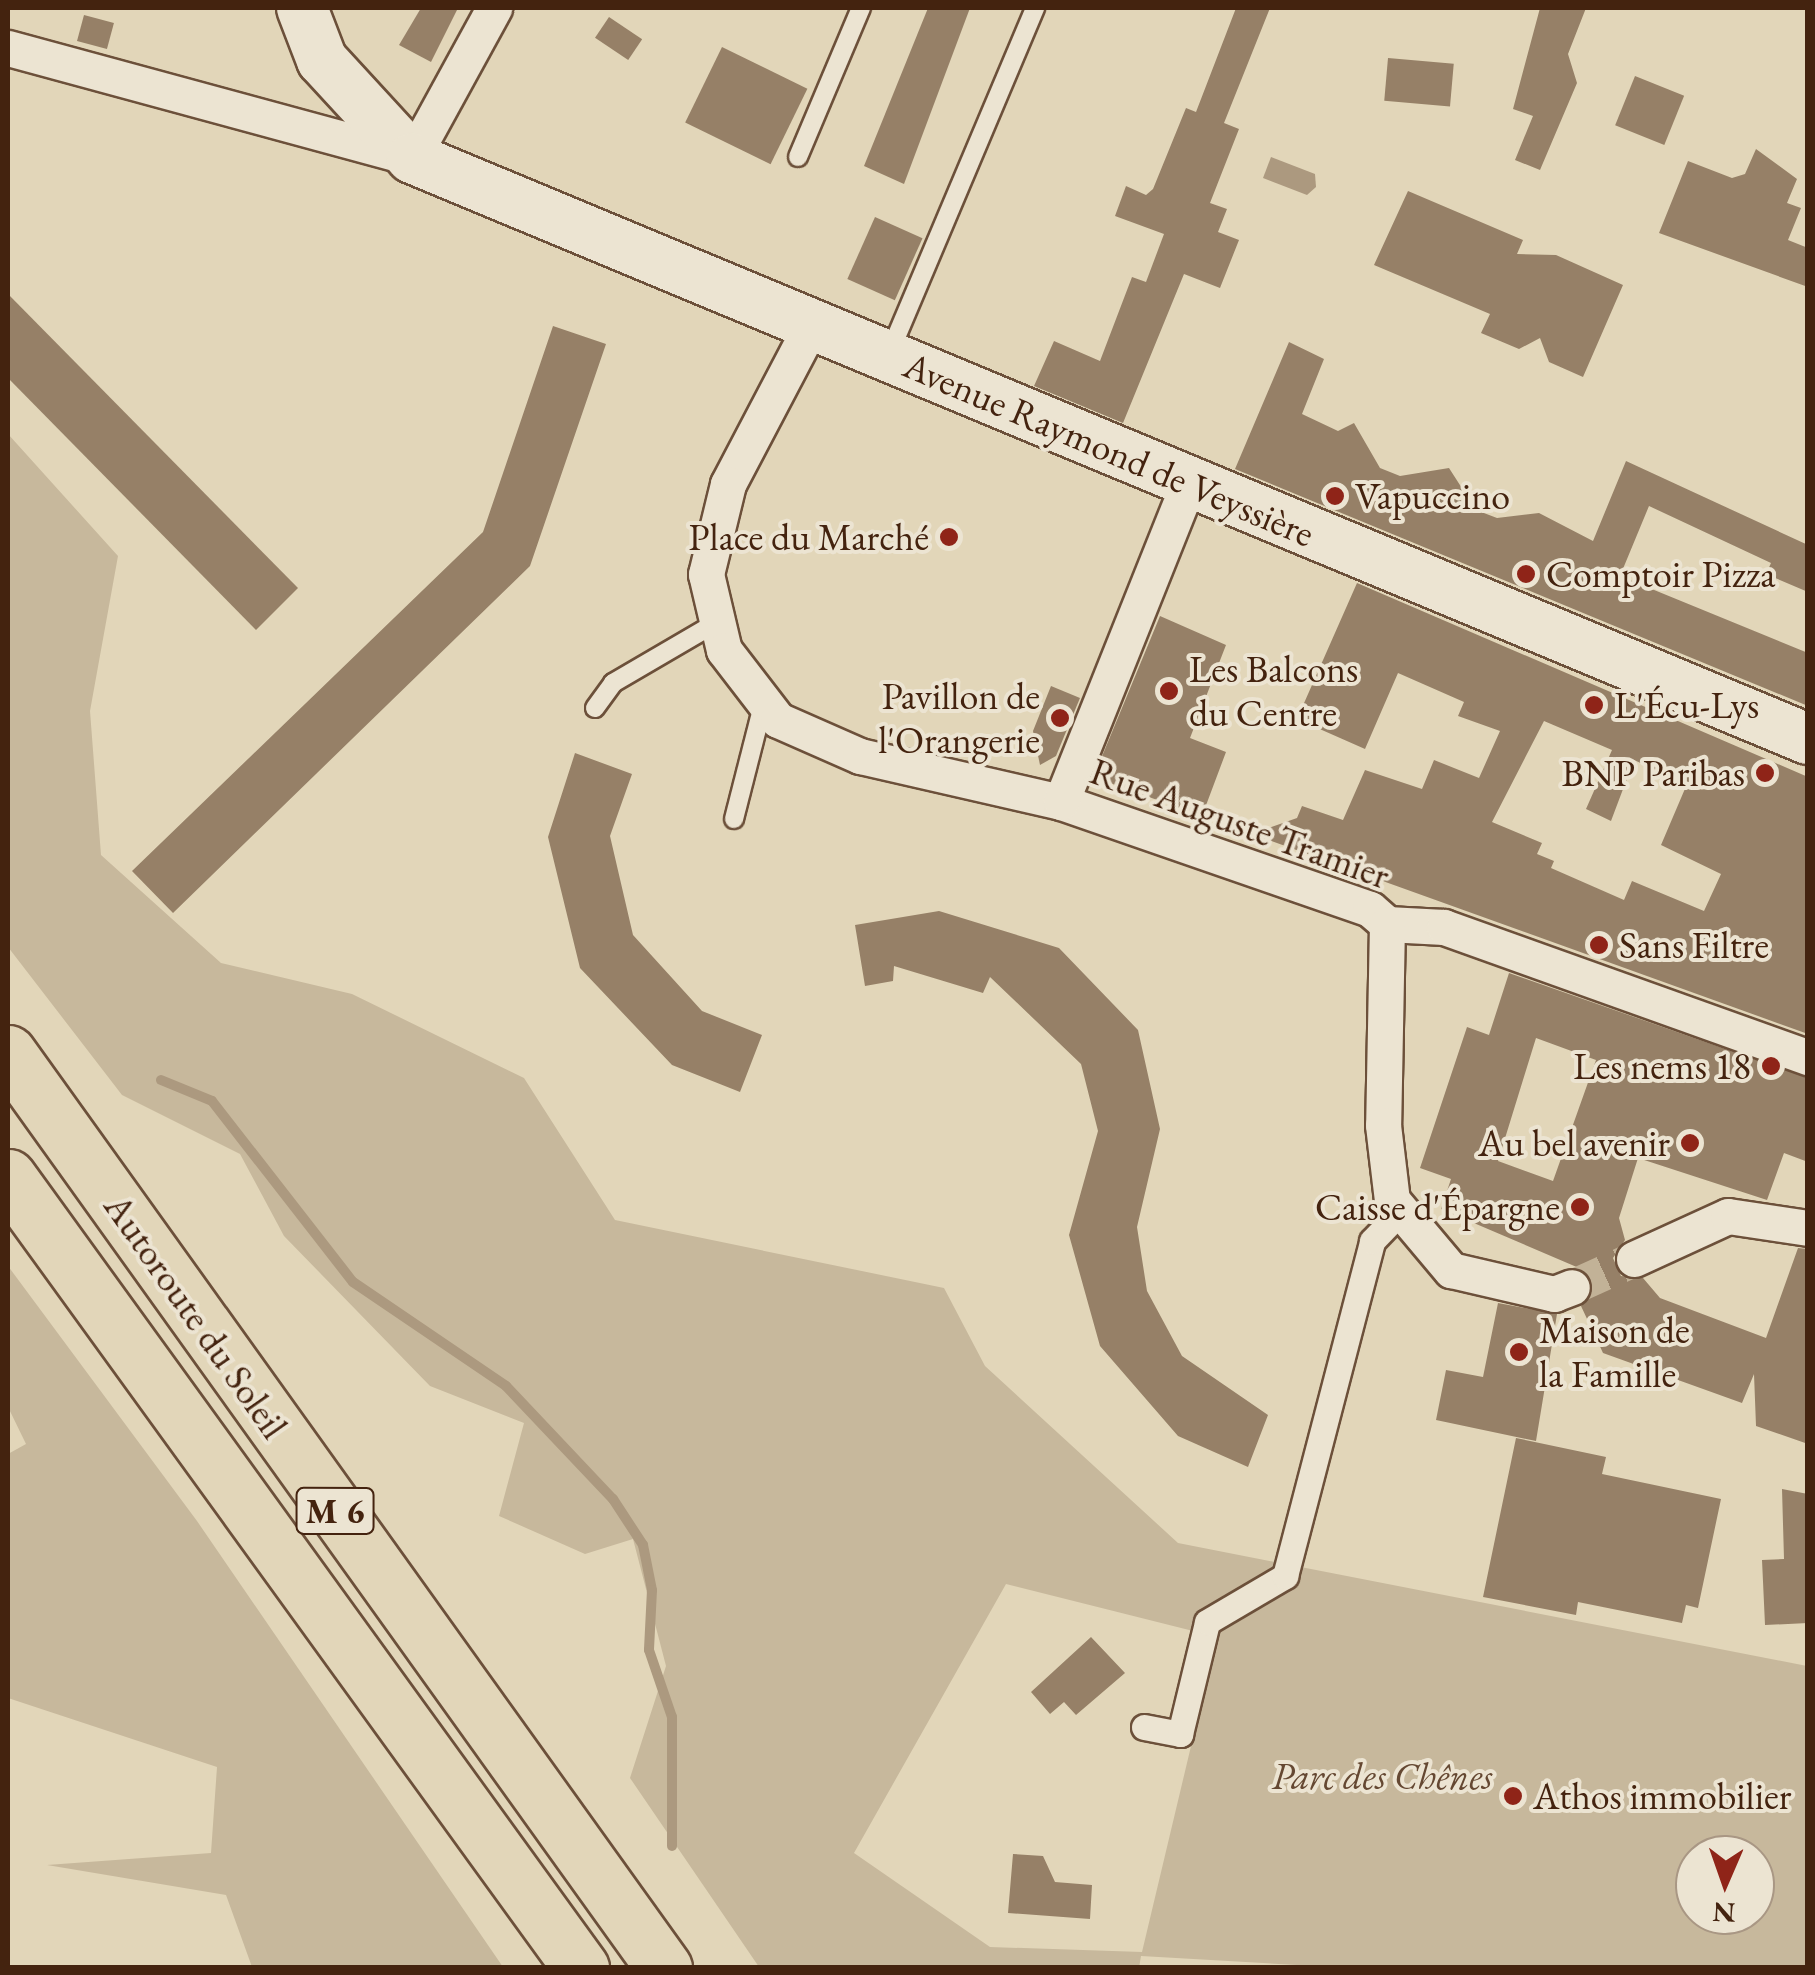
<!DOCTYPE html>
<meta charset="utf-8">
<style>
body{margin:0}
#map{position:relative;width:1815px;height:1975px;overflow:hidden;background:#e2d6b9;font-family:"EB Garamond",serif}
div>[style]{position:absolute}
.green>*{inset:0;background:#c7b89c}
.water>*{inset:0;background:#ac997f}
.stream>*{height:10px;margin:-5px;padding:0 5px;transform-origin:5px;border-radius:5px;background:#ac997f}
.building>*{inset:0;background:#968067;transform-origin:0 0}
.minor-tunnel>*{height:35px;margin-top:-17.5px;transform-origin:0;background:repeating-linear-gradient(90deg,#c2b297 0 35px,transparent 0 53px)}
.roads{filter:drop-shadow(2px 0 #6c503a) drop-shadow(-2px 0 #6c503a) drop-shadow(0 2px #6c503a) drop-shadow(0 -2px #6c503a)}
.service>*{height:18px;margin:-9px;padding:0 9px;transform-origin:9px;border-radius:9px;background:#ece4d2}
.pedestrian>*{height:25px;margin:-12.5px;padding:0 12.5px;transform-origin:12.5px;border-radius:12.5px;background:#ece4d2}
.minor>*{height:35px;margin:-17.5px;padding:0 17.5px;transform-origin:17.5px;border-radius:17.5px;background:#ece4d2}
.secondary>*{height:50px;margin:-25px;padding:0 25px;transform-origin:25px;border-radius:25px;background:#ece4d2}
.trunk>*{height:55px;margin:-27.5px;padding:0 27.5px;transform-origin:27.5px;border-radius:27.5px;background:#e2d6b9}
.dots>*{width:28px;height:28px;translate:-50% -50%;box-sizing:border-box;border:5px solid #ece4d2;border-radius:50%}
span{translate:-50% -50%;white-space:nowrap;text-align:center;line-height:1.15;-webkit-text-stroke:8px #ece4d2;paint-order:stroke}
.shield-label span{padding:2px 8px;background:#ece4d2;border:2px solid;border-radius:8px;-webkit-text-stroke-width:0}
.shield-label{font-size:35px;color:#44230f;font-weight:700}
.street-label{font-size:38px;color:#44230f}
.poi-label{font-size:38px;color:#44230f}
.left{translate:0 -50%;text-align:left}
.right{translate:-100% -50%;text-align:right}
.park-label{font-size:38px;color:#654832;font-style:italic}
.frame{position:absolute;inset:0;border:10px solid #44230f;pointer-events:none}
.north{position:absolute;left:1675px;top:1835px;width:100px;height:100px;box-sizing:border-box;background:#ece4d2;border:2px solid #a99784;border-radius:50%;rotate:182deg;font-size:28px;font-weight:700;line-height:40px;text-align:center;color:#44230f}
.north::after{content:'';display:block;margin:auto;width:35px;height:45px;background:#8f2418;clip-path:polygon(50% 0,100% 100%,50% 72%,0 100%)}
</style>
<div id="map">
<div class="green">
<i style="clip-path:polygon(evenodd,8px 434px,118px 556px,90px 711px,101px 855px,221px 963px,352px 994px,524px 1078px,615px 1220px,944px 1288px,985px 1366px,1178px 1543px,1807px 1666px,1807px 1967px,1350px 1968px,1141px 1956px,1139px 1968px,759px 1967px,630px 1778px,666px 1666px,633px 1539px,585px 1554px,499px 1516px,524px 1423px,430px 1386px,284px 1236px,240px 1154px,122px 1095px,8px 947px,8px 434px,1006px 1584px,1217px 1637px,1142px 1952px,990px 1947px,854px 1853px,1006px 1584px,8px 434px,1695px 1855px,1755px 1855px,1755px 1915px,1695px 1915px,1695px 1855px)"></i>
<i style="clip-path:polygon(8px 1266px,197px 1521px,503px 1967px,252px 1967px,226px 1895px,47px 1865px,211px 1853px,217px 1767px,8px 1698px,8px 1454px,26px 1444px,8px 1407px)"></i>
</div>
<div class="water">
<i style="clip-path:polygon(1271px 157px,1315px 174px,1316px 187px,1307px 195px,1263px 178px)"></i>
</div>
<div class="stream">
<i style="left:161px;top:1080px;width:55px;rotate:22.4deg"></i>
<i style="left:212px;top:1101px;width:229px;rotate:52.1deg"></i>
<i style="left:353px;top:1282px;width:185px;rotate:34.2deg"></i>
<i style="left:506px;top:1386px;width:156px;rotate:46.6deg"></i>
<i style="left:613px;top:1499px;width:55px;rotate:56.9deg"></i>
<i style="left:643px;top:1545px;width:46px;rotate:78.7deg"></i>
<i style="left:652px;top:1590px;width:60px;rotate:92.9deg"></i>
<i style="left:649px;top:1650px;width:71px;rotate:71.1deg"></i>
<i style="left:672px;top:1717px;width:129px;rotate:90deg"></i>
</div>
<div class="building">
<i style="clip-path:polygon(421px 8px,458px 8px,431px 62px,399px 45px)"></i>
<i style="clip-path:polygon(928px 8px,970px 8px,904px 184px,864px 166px)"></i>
<i style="clip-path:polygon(1236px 8px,1270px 8px,1224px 123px,1239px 129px,1210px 203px,1227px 209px,1218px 232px,1239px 240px,1220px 288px,1184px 274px,1123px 423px,1034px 386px,1054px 341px,1100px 361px,1132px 277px,1146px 282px,1164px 234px,1115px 216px,1126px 186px,1146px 195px,1153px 189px,1186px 108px,1196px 112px)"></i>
<i style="clip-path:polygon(1540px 8px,1586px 8px,1568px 54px,1577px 83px,1540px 170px,1515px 160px,1533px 116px,1513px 109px)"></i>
<i style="left:84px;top:15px;width:31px;height:27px;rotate:15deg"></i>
<i style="left:609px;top:17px;width:40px;height:25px;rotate:34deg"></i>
<i style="left:722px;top:47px;width:95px;height:84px;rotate:26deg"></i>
<i style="left:1388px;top:58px;width:66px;height:43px;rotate:5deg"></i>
<i style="left:1635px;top:76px;width:53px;height:53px;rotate:22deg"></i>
<i style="clip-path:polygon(1756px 149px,1797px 179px,1787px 203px,1801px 208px,1788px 240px,1808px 248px,1808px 287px,1659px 233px,1688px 161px,1732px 178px,1745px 174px)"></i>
<i style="clip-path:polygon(1408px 191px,1523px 240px,1517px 254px,1556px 255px,1623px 285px,1583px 377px,1549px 362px,1540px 338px,1519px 349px,1481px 333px,1490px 314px,1374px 265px)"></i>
<i style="left:875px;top:217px;width:52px;height:68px;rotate:24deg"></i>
<i style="clip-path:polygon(8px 294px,298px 588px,256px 630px,8px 378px)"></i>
<i style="clip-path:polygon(553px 326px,606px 344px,530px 566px,173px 913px,132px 871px,483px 532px)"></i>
<i style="clip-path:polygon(1289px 342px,1324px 359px,1302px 414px,1338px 431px,1354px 423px,1380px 468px,1400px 476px,1449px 468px,1476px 510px,1497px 518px,1539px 513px,1593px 541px,1626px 461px,1808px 545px,1808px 592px,1766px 574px,1771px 563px,1649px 506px,1620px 576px,1808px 653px,1808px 706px,1235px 469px)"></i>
<i style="clip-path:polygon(evenodd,1357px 583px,1808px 777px,1808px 1034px,1252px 834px,1297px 818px,1302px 806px,1343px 820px,1365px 770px,1422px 789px,1434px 760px,1479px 778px,1500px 731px,1458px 716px,1464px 702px,1398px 673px,1365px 749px,1297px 719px,1357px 583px,1544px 721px,1612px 750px,1586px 809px,1611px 821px,1634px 760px,1687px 784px,1661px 845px,1721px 874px,1704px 911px,1632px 881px,1624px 900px,1551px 868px,1554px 861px,1537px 854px,1542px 843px,1492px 822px,1544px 721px)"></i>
<i style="clip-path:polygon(1160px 616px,1226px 645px,1190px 738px,1226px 752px,1202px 816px,1107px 782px,1098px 766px)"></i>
<i style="clip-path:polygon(1051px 686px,1080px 698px,1056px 756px,1040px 765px,1033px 731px)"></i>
<i style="clip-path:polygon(575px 753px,632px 774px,610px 836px,633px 935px,702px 1011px,762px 1035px,740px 1092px,672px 1065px,580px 968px,548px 837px)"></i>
<i style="clip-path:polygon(939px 911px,1059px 948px,1138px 1030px,1160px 1129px,1137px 1227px,1147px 1291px,1182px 1356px,1268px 1415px,1248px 1467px,1178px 1436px,1100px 1346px,1069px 1235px,1098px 1131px,1081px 1064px,990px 977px,983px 993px,894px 966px,893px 981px,865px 986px,855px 925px)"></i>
<i style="clip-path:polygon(evenodd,1509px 973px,1808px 1078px,1808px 1162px,1784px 1153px,1767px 1200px,1638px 1158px,1619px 1218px,1625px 1240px,1613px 1258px,1621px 1276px,1643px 1278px,1660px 1298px,1766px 1338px,1798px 1248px,1808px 1249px,1808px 1444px,1756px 1426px,1754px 1374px,1742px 1403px,1603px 1353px,1581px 1306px,1593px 1289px,1586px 1271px,1441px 1209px,1451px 1179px,1420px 1168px,1467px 1027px,1489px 1035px,1509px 973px,1536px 1038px,1596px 1060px,1553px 1181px,1498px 1161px,1536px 1038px)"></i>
<i style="clip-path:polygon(1498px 1303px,1557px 1314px,1536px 1441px,1436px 1420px,1446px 1370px,1483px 1377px)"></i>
<i style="clip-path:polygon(1516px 1438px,1606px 1457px,1602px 1474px,1721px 1499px,1698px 1608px,1686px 1605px,1682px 1623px,1578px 1602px,1576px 1615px,1483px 1597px)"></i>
<i style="clip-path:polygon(1782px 1489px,1808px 1494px,1808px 1623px,1765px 1625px,1762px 1560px,1784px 1559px)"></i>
<i style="clip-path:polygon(1091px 1637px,1125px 1673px,1076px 1715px,1064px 1702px,1050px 1714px,1031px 1692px)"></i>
<i style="clip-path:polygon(1013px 1854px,1043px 1856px,1055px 1882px,1092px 1885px,1090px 1919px,1008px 1913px)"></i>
</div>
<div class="minor-tunnel">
<i style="left:1572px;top:1287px;width:68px;rotate:-24.3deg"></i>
</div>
<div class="roads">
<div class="service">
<i style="left:798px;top:157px;width:162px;rotate:-67.1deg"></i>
<i style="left:889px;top:354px;width:376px;rotate:-67.1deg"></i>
<i style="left:595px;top:708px;width:31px;rotate:-54deg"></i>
<i style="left:613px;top:683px;width:117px;rotate:-30.3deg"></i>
<i style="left:734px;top:819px;width:118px;rotate:-75.7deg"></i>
</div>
<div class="pedestrian">
<i style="left:1144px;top:1727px;width:37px;rotate:11deg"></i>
<i style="left:1180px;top:1734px;width:115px;rotate:-76.4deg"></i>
<i style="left:1207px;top:1622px;width:91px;rotate:-30.5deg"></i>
<i style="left:1285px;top:1576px;width:346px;rotate:-75.4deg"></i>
<i style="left:1372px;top:1241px;width:39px;rotate:-46deg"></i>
</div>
<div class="minor">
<i style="left:8px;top:48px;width:419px;rotate:15.2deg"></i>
<i style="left:412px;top:158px;width:171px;rotate:-61.3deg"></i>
<i style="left:813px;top:322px;width:183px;rotate:117.7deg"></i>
<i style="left:728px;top:484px;width:93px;rotate:103.7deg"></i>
<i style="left:706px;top:574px;width:78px;rotate:76.7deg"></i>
<i style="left:724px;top:650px;width:88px;rotate:52.4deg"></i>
<i style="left:778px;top:720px;width:90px;rotate:23.7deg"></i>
<i style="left:860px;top:756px;width:206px;rotate:12.9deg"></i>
<i style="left:1061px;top:802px;width:327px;rotate:19.1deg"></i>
<i style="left:1370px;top:909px;width:23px;rotate:41deg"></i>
<i style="left:1387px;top:924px;width:57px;rotate:3deg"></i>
<i style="left:1444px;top:927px;width:387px;rotate:19.7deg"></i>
<i style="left:1061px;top:802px;width:342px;rotate:-68.2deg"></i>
<i style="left:1387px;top:924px;width:201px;rotate:91.1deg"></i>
<i style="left:1383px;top:1125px;width:76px;rotate:83.2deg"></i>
<i style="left:1392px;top:1200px;width:92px;rotate:49.9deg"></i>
<i style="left:1451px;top:1270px;width:106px;rotate:13.1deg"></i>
<i style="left:1554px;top:1294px;width:19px;rotate:-21deg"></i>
<i style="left:1634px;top:1259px;width:103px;rotate:-24.6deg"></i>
<i style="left:1728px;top:1216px;width:81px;rotate:8.5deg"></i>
</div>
<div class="secondary">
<i style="left:302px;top:8px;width:56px;rotate:69deg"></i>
<i style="left:322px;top:60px;width:133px;rotate:47.4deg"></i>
<i style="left:412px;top:158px;width:1512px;rotate:22.6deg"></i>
</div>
<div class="trunk">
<i style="left:8px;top:1053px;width:1126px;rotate:54.36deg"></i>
<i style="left:8px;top:1177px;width:977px;rotate:54.08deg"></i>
</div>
</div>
<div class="dots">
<i style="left:1335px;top:496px;background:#8f2418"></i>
<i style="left:949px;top:537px;background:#8f2418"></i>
<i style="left:1526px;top:574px;background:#8f2418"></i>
<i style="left:1169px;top:691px;background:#8f2418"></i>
<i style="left:1594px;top:705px;background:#8f2418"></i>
<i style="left:1060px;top:718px;background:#8f2418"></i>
<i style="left:1765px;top:773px;background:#8f2418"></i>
<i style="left:1599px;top:945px;background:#8f2418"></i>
<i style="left:1771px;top:1066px;background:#8f2418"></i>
<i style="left:1690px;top:1143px;background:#8f2418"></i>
<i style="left:1580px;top:1207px;background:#8f2418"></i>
<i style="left:1519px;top:1352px;background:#8f2418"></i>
<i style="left:1513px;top:1796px;background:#8f2418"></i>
</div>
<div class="shield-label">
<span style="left:335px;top:1511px">M 6</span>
</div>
<div class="street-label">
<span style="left:1109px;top:449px;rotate:23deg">Avenue Raymond de Veyssière</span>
<span style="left:1240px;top:823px;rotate:20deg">Rue Auguste Tramier</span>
<span style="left:196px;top:1316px;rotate:55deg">Autoroute du Soleil</span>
</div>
<div class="poi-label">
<span class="left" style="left:1355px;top:496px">Vapuccino</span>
<span class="right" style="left:929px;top:537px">Place du Marché</span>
<span class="left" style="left:1546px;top:574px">Comptoir Pizza</span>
<span class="left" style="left:1189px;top:691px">Les Balcons<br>du Centre</span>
<span class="right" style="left:1040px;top:718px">Pavillon de<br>l'Orangerie</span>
<span class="left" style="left:1614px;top:705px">L'Écu-Lys</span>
<span class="right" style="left:1745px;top:773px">BNP Paribas</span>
<span class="left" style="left:1619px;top:945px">Sans Filtre</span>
<span class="right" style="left:1751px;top:1066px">Les nems 18</span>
<span class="right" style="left:1670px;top:1143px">Au bel avenir</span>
<span class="right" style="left:1560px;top:1207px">Caisse d'Épargne</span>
<span class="left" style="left:1539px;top:1352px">Maison de<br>la Famille</span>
<span class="left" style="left:1533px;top:1796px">Athos immobilier</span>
</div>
<div class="park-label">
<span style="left:1382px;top:1776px">Parc des Chênes</span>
</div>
<div class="frame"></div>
<div class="north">N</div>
</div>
